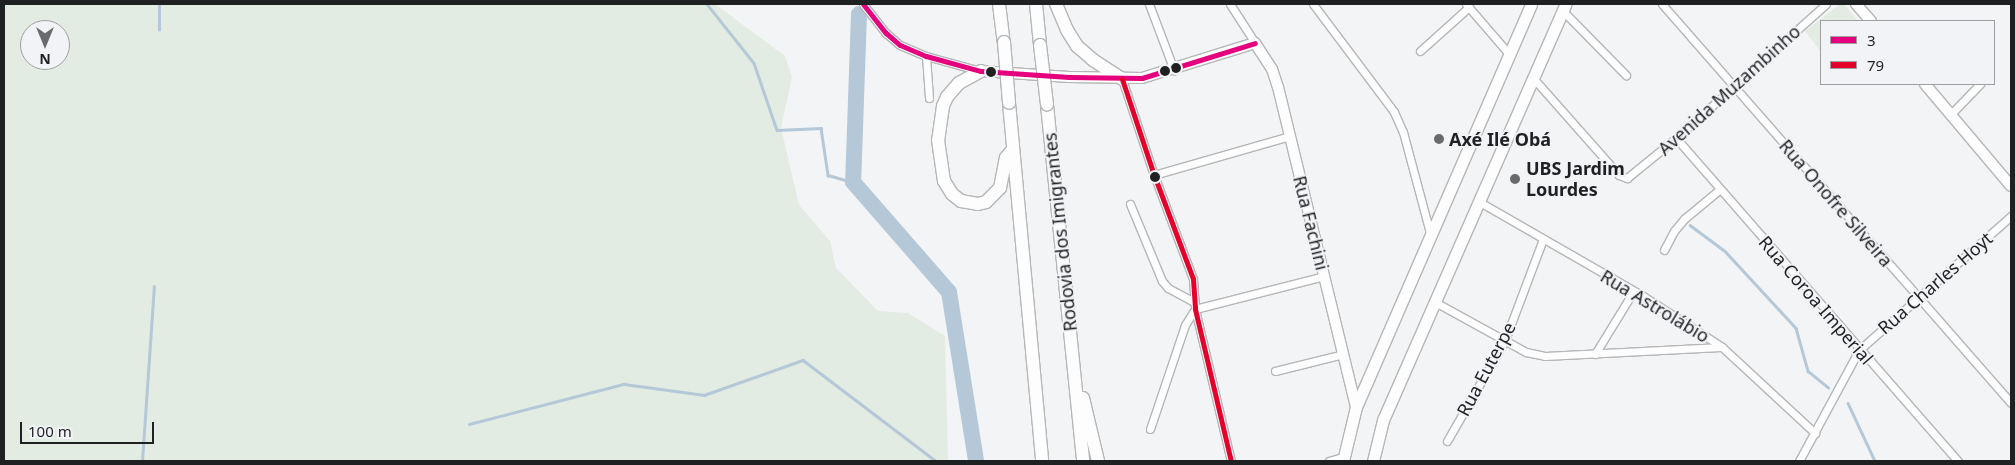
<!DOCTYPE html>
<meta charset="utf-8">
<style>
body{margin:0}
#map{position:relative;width:2015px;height:465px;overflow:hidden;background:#f3f4f5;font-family:"Noto Sans",sans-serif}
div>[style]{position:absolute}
.green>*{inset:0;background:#e2ece3}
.stream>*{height:2.5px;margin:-1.25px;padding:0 1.25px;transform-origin:1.25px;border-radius:1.25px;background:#b5c8d8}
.river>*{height:16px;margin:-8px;padding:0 8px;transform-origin:8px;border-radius:8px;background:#b5c8d8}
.roads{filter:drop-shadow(1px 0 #b5b6b7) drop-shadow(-1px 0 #b5b6b7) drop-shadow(0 1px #b5b6b7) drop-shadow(0 -1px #b5b6b7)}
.street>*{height:7px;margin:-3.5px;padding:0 3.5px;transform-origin:3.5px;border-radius:3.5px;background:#fdfdfe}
.secondary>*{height:10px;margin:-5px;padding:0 5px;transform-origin:5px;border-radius:5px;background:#fdfdfe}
.primary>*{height:11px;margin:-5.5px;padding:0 5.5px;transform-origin:5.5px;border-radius:5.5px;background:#fdfdfe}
.highway>*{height:12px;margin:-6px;padding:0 6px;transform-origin:6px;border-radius:6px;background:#fdfdfe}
.bridges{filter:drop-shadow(1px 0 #b5b6b7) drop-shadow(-1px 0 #b5b6b7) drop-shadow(0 1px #b5b6b7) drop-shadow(0 -1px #b5b6b7)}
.highway-bridge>*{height:12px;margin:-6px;padding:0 6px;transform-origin:6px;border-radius:6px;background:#fdfdfe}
.bus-1>*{height:5px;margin:-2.5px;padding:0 2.5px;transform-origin:2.5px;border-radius:2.5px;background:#e5007d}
.bus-2>*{height:5px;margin:-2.5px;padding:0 2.5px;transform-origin:2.5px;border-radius:2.5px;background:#e4002b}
.dots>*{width:14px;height:14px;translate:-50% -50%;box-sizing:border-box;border:2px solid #f2f3f6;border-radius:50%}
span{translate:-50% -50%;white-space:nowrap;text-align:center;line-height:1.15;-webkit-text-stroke:4px #f2f3f6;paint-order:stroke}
.street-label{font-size:18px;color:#1f2021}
.poi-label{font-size:18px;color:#1f2021;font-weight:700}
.left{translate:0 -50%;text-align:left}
.frame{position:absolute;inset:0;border:5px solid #1f2021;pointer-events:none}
.legend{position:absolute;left:1820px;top:20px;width:175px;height:65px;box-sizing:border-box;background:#f2f3f6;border:1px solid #9e9fa1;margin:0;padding:6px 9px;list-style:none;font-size:15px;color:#1f2021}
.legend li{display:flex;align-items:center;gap:10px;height:25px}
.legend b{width:25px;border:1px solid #9e9fa1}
.north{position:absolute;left:20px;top:20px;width:50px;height:50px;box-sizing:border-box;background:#f2f3f6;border:1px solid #9e9fa1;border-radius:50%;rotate:180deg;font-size:14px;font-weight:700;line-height:20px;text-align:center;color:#1f2021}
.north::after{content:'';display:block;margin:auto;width:18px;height:22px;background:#696a6b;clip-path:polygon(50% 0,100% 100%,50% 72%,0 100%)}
.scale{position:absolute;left:20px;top:422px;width:134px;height:22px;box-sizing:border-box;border:2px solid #1f2021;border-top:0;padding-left:6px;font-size:15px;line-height:18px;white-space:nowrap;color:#1f2021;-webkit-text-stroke:4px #f2f3f6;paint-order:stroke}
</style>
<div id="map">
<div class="green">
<i style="clip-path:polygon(evenodd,4px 4px,715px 4px,785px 56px,792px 77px,781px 128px,799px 205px,830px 241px,836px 268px,878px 311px,908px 313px,945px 336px,948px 461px,4px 461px,4px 4px,30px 30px,60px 30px,60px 60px,30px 60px,30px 30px)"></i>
<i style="clip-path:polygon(1840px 4px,1844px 4px,1858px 21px,1821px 21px,1821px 52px,1805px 31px)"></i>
</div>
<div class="stream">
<i style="left:707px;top:4px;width:75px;rotate:51.5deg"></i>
<i style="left:754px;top:63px;width:71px;rotate:71.1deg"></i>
<i style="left:777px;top:130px;width:44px;rotate:-2.6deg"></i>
<i style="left:821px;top:128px;width:48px;rotate:81.5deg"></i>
<i style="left:828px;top:175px;width:26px;rotate:16deg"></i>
<i style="left:159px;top:30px;width:26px;rotate:-90deg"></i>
<i style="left:1690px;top:225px;width:44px;rotate:36.6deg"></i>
<i style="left:1725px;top:251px;width:105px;rotate:47.3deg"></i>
<i style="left:1796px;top:328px;width:45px;rotate:74.4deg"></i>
<i style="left:1808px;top:371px;width:26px;rotate:39deg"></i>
<i style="left:1848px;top:403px;width:64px;rotate:65deg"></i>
<i style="left:469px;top:424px;width:160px;rotate:-14.5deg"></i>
<i style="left:624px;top:384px;width:81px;rotate:7.8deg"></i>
<i style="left:704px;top:395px;width:105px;rotate:-19.5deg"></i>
<i style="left:803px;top:360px;width:167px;rotate:37.2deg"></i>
<i style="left:142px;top:461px;width:175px;rotate:-86.1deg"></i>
</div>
<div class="river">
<i style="left:859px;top:14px;width:168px;rotate:92deg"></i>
<i style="left:853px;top:182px;width:146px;rotate:48.9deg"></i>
<i style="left:949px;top:292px;width:171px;rotate:80.9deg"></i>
</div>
<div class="roads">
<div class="street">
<i style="left:863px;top:4px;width:37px;rotate:52deg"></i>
<i style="left:886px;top:33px;width:18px;rotate:41deg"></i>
<i style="left:900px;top:45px;width:28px;rotate:23deg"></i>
<i style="left:926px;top:56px;width:56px;rotate:15.5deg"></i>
<i style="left:1149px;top:4px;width:71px;rotate:69.3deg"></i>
<i style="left:1230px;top:4px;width:46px;rotate:57.3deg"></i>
<i style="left:1313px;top:4px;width:135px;rotate:53.1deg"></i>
<i style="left:1394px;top:112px;width:22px;rotate:66deg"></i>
<i style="left:1403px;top:132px;width:105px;rotate:75deg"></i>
<i style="left:1466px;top:4px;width:66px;rotate:49.3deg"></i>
<i style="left:1662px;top:4px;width:530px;rotate:48.82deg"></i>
<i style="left:1563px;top:11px;width:90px;rotate:45.5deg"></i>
<i style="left:1420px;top:51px;width:66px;rotate:-41.9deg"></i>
<i style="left:926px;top:56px;width:42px;rotate:85.9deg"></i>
<i style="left:1122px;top:79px;width:101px;rotate:71.6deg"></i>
<i style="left:1154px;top:175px;width:111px;rotate:69.4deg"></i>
<i style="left:1193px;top:279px;width:30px;rotate:86deg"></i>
<i style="left:1195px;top:309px;width:156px;rotate:76.7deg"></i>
<i style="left:1534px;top:79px;width:128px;rotate:48.5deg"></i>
<i style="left:1619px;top:175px;width:9px;rotate:21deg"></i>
<i style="left:1627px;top:178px;width:63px;rotate:-39.2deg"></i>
<i style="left:1676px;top:138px;width:201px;rotate:-41.8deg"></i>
<i style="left:1951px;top:114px;width:42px;rotate:-46deg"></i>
<i style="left:1676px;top:138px;width:429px;rotate:48.9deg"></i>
<i style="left:1154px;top:175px;width:141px;rotate:-16deg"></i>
<i style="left:1478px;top:201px;width:190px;rotate:29.9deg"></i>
<i style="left:1643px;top:296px;width:94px;rotate:32.8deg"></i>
<i style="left:1722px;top:347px;width:127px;rotate:42.8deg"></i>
<i style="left:1130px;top:204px;width:83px;rotate:67.4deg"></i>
<i style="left:1162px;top:281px;width:9px;rotate:49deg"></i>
<i style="left:1168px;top:288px;width:30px;rotate:28deg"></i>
<i style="left:1664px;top:250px;width:21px;rotate:-62deg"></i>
<i style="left:1674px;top:231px;width:16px;rotate:-50deg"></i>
<i style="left:1684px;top:219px;width:45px;rotate:-39.6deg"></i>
<i style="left:1435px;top:302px;width:104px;rotate:28.8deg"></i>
<i style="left:1526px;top:352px;width:19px;rotate:12deg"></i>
<i style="left:1545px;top:356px;width:176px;rotate:-2.9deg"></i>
<i style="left:1595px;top:354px;width:73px;rotate:-58.5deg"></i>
<i style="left:1275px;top:371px;width:70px;rotate:-14deg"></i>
<i style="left:1150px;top:429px;width:110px;rotate:-71.4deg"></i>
<i style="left:1185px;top:325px;width:19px;rotate:-58deg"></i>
<i style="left:1195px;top:309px;width:133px;rotate:-14.3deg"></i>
<i style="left:1447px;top:441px;width:116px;rotate:-60.1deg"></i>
<i style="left:1505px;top:340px;width:108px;rotate:-69.4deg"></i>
<i style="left:1329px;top:461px;width:15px;rotate:-16deg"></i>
<i style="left:1799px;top:461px;width:126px;rotate:-61.6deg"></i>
<i style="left:1859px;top:350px;width:203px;rotate:-41.4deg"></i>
</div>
<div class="secondary">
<i style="left:1856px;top:4px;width:23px;rotate:49deg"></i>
<i style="left:981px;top:71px;width:88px;rotate:3.9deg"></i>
<i style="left:1069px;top:77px;width:73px;rotate:0.8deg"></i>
<i style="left:1142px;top:78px;width:118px;rotate:-17.2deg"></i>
<i style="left:1255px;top:43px;width:31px;rotate:57deg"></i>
<i style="left:1272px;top:69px;width:19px;rotate:72deg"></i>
<i style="left:1278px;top:87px;width:329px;rotate:76.3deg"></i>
<i style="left:1925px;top:84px;width:133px;rotate:49.9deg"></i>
</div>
<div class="primary">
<i style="left:1343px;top:461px;width:56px;rotate:-76.5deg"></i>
<i style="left:1356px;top:407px;width:439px;rotate:-66.5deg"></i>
<i style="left:1373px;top:461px;width:42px;rotate:-76.3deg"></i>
<i style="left:1383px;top:420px;width:454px;rotate:-66.3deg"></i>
</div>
<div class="highway">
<i style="left:999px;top:4px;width:38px;rotate:83deg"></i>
<i style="left:1036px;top:4px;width:41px;rotate:84.4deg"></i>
<i style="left:1056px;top:4px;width:28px;rotate:67deg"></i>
<i style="left:1067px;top:30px;width:19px;rotate:58deg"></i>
<i style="left:1077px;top:46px;width:21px;rotate:41deg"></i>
<i style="left:1093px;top:60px;width:35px;rotate:33deg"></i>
<i style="left:981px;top:71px;width:25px;rotate:151deg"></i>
<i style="left:959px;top:83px;width:18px;rotate:131deg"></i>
<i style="left:947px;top:97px;width:10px;rotate:114deg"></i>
<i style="left:943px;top:106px;width:34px;rotate:98deg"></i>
<i style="left:938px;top:140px;width:41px;rotate:81.7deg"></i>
<i style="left:944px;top:181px;width:15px;rotate:58deg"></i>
<i style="left:952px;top:194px;width:11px;rotate:38deg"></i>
<i style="left:961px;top:201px;width:17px;rotate:10deg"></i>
<i style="left:978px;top:204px;width:8px;rotate:-14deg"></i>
<i style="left:986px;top:202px;width:20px;rotate:-45deg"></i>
<i style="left:1000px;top:188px;width:31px;rotate:-79deg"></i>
<i style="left:1006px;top:158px;width:11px;rotate:-52deg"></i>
<i style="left:1009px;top:103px;width:360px;rotate:84.7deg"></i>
<i style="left:1047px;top:105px;width:358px;rotate:84.2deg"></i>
<i style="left:1083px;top:398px;width:65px;rotate:76.6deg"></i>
</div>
</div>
<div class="bridges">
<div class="highway-bridge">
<i style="left:1004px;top:42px;width:61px;rotate:85.3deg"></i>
<i style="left:1040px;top:45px;width:60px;rotate:83.3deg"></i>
</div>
</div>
<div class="bus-1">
<i style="left:863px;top:4px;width:37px;rotate:52deg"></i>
<i style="left:886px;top:33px;width:18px;rotate:41deg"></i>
<i style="left:900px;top:45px;width:28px;rotate:23deg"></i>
<i style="left:926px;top:56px;width:57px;rotate:15.3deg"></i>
<i style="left:981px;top:71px;width:88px;rotate:3.9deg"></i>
<i style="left:1069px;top:77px;width:73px;rotate:0.8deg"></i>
<i style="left:1142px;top:78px;width:118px;rotate:-17.2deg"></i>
</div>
<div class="bus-2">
<i style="left:1122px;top:79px;width:101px;rotate:71.6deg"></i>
<i style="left:1154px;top:175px;width:111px;rotate:69.4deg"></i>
<i style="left:1193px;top:279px;width:30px;rotate:86deg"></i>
<i style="left:1195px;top:309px;width:156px;rotate:76.7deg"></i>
</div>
<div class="dots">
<i style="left:1176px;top:68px;background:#1f2021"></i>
<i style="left:1165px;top:71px;background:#1f2021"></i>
<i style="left:991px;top:72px;background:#1f2021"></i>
<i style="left:1439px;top:139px;background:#696a6b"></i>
<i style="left:1155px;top:177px;background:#1f2021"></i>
<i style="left:1515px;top:179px;background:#696a6b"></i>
</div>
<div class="street-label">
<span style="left:1729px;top:90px;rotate:-42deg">Avenida Muzambinho</span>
<span style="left:1836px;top:203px;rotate:49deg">Rua Onofre Silveira</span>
<span style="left:1311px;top:223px;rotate:76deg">Rua Fachini</span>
<span style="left:1060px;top:232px;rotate:-96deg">Rodovia dos Imigrantes</span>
<span style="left:1935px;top:283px;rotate:-41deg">Rua Charles Hoyt</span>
<span style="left:1816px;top:300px;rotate:49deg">Rua Coroa Imperial</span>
<span style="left:1655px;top:306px;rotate:31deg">Rua Astrolábio</span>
<span style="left:1486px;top:369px;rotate:-62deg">Rua Euterpe</span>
</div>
<div class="poi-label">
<span class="left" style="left:1449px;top:139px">Axé Ilé Obá</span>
<span class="left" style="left:1526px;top:179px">UBS Jardim<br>Lourdes</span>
</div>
<div class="frame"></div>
<ul class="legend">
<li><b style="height:6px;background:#e5007d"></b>3</li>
<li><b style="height:6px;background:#e4002b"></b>79</li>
</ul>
<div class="north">N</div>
<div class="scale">100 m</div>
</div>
